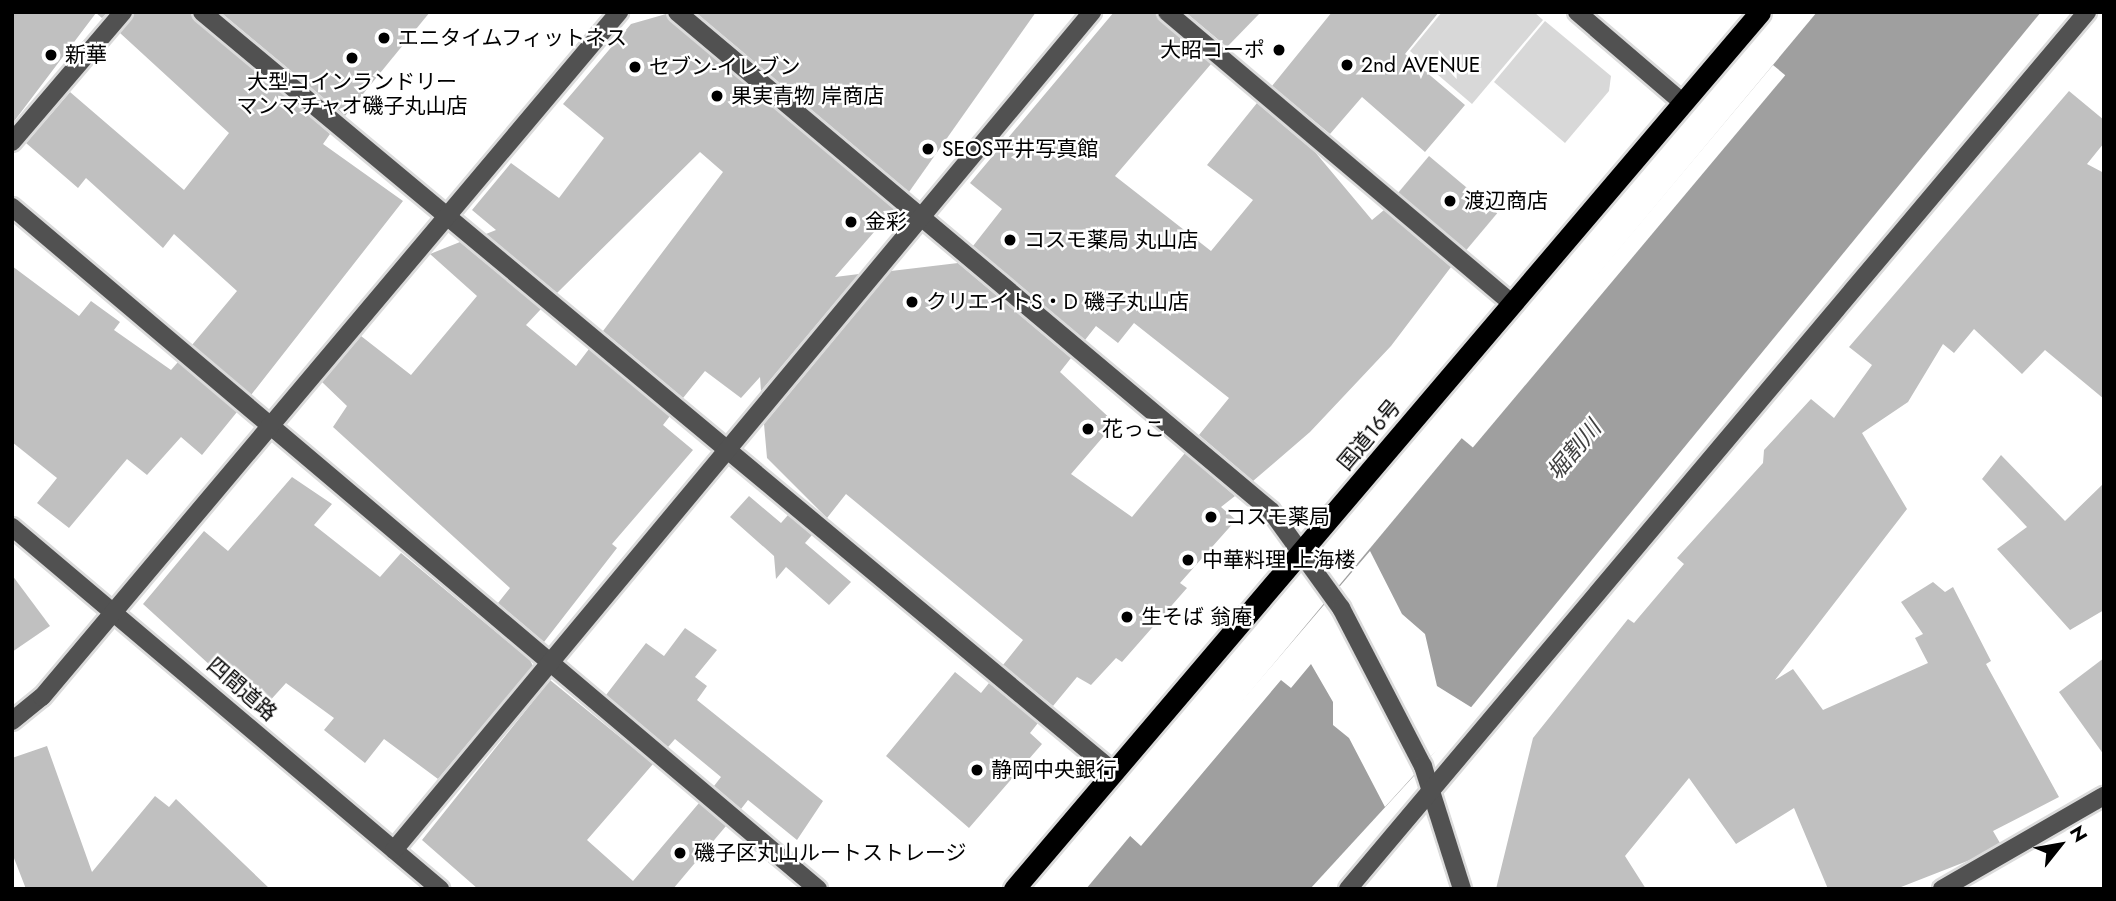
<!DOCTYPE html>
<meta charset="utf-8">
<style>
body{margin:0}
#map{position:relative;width:2116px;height:901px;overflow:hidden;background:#fff;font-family:Jost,"Noto Sans JP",sans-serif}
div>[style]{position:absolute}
.green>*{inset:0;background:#d8d8d8}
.water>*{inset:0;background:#9f9f9f}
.pier>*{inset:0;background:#fff;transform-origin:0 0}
.building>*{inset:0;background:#c0c0c0;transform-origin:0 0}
.roads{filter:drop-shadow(2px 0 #dbdbdb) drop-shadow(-2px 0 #dbdbdb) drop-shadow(0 2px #dbdbdb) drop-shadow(0 -2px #dbdbdb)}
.minor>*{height:18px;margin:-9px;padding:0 9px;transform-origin:9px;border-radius:9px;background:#515151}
.highway>*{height:21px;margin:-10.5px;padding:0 10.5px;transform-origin:10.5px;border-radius:10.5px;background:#000}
.dots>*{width:19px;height:19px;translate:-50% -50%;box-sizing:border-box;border:4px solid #fff;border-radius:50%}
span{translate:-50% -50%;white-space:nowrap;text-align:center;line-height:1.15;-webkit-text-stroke:5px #fff;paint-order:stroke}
.poi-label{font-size:21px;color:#000}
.left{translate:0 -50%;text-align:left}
.right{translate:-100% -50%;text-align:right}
.street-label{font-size:21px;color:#000}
.water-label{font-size:23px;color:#404040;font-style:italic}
.frame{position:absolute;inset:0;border:14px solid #000;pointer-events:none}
.north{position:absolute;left:2025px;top:810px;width:70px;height:70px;-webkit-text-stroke:5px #fff;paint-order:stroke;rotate:59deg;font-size:19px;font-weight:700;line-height:28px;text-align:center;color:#000}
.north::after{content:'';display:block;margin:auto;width:24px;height:32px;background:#000;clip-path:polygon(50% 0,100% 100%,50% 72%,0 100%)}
</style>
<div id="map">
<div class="green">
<i style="clip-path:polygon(1442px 12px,1534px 12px,1543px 20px,1472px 104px,1410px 51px)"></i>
<i style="clip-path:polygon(1545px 21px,1611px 76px,1609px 91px,1565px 143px,1494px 82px)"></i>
</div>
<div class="water">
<i style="clip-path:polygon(1817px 12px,2041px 12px,1423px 766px,1310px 889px,1086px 889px)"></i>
</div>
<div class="pier">
<i style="left:1773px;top:65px;width:16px;height:486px;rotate:40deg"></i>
<i style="clip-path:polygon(1370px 551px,1402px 614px,1425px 634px,1437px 686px,1474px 709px,1385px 807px,1349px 738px,1333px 725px,1333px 702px,1311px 664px,1291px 688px,1281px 680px,1141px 846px,1128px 834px)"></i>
</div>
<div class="building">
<i style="clip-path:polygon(12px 12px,108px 12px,102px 18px,96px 13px,12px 124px)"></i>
<i style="clip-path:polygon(134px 12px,191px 12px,330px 134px,323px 144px,403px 201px,251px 395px,192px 345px,237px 291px,174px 234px,163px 248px,86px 178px,78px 188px,26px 143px,70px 92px,184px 190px,229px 133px,120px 33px)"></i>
<i style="clip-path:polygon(220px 12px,430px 12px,345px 116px)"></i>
<i style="clip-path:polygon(695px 12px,1036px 12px,909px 192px)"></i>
<i style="clip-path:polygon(1114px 12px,1156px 12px,1211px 64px,1115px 176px,1211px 251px,1253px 200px,1207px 165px,1257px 103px,1315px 152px,1372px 220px,1384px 210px,1451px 267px,1391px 346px,1310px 432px,1253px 481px,1199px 435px,1229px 398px,1134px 323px,1118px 343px,1096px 326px,1085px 340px,973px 246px,1002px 209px,970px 183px)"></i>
<i style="clip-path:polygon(1185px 12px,1261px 12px,1227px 47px)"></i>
<i style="clip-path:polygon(1332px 12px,1439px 12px,1405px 54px,1465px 105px,1425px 152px,1362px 97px,1330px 134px,1272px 86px)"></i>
<i style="clip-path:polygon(666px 14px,894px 209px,835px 277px,859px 274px,761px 391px,760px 377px,741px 398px,705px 371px,683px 398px,603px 331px,723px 172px,700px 152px,557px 293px,486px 234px,496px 230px,472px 210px,511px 163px,559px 198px,604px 138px,563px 104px,631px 24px)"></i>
<i style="clip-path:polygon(2069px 91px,2104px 120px,2104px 143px,2087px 164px,2104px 173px,2104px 399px,2045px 350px,2022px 374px,1974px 329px,1954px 353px,1943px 344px,1908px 402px,1862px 433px,1907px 509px,1775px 680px,1793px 669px,1823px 710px,1928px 663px,1915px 638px,1923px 634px,1901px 602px,1933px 582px,1945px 592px,1953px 587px,1991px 661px,1986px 664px,2059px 797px,1993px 831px,2000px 843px,1970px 860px,1896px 889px,1828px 889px,1794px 808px,1736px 844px,1689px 778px,1625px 856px,1646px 889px,1496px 889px,1533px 738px,1628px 619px,1634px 623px,1684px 564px,1677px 558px,1763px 463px,1764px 450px,1811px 399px,1834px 418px,1872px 365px,1849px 347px)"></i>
<i style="left:1429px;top:156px;width:89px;height:48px;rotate:40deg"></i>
<i style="clip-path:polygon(460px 242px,541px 309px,526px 325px,576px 366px,589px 349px,670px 416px,663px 425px,693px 450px,612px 544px,617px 548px,544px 642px,498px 603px,510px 588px,333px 427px,347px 406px,322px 382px,361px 336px,411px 375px,477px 296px,430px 254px)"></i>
<i style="clip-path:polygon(958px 263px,1071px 358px,1060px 372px,1115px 423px,1071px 474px,1132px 517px,1185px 453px,1235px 496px,1221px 507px,1236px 520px,1180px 583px,1187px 588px,1122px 662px,1116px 658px,1091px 685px,1077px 677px,1053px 706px,1003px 665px,1023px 640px,846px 494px,827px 518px,767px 458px,764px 424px,891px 271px)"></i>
<i style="clip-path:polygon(12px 266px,79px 316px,91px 301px,120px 322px,114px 330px,171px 370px,178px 362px,237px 412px,202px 455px,181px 437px,147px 475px,127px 459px,69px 528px,37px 503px,57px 478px,12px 442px)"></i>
<i style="clip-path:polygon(2001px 455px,2065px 521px,2104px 483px,2104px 610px,2070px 630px,1997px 549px,2027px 527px,1982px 479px)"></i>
<i style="clip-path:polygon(292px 477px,332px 504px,314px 525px,380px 577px,401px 553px,530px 660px,533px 666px,438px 779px,384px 739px,365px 763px,324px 730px,334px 718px,286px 683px,267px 704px,216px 660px,211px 666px,143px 604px,204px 531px,228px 551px)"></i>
<i style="clip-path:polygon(749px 496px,781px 523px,788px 515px,812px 535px,805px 543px,851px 582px,829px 605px,786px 567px,776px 579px,774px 556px,730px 517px)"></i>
<i style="clip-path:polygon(12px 575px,50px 626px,12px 652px)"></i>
<i style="clip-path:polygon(685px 628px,717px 650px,695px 677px,707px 686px,697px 700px,823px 801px,797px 840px,748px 800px,741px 809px,714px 786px,721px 777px,675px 739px,668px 747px,606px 695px,646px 643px,664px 656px)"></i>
<i style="clip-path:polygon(2104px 658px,2104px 755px,2059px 692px)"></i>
<i style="clip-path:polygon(955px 672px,981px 693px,989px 683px,1038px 723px,1030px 733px,1042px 744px,969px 828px,886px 756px)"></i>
<i style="clip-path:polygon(550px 680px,653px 764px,587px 840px,633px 881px,699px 803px,726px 826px,673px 889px,478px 889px,422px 840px)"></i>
<i style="clip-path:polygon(47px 746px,92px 872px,155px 796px,169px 807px,176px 799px,270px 889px,26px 889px,12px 853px,12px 758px)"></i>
</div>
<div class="roads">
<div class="minor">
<i style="left:202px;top:12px;width:1187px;rotate:39.81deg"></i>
<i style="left:677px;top:12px;width:776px;rotate:40.03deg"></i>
<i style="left:1271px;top:511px;width:120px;rotate:54.2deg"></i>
<i style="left:1341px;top:608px;width:178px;rotate:62.6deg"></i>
<i style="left:1423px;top:766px;width:129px;rotate:72.4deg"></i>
<i style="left:1167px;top:12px;width:453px;rotate:40.2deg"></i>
<i style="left:1577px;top:12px;width:140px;rotate:40.6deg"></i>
<i style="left:12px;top:142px;width:171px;rotate:-49.5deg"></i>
<i style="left:12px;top:207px;width:1056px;rotate:40.24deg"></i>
<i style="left:12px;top:527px;width:561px;rotate:40.22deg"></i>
<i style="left:12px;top:721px;width:38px;rotate:-39deg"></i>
<i style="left:42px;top:697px;width:896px;rotate:-49.89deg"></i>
<i style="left:394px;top:850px;width:1091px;rotate:-50.21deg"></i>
<i style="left:1348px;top:889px;width:1147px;rotate:-49.88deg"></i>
<i style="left:1942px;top:889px;width:187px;rotate:-29.9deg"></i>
</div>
<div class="highway">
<i style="left:1014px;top:889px;width:1151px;rotate:-49.61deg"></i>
</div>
</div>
<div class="dots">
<i style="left:384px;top:38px;background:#000"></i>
<i style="left:1279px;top:50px;background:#000"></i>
<i style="left:51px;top:55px;background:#000"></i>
<i style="left:352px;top:58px;background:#000"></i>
<i style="left:1347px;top:65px;background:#000"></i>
<i style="left:635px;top:67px;background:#000"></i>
<i style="left:717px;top:96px;background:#000"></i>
<i style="left:928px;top:149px;background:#000"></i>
<i style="left:1450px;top:201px;background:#000"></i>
<i style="left:851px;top:222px;background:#000"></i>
<i style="left:1010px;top:240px;background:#000"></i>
<i style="left:912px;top:302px;background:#000"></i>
<i style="left:1088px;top:429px;background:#000"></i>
<i style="left:1211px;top:517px;background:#000"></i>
<i style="left:1188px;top:560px;background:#000"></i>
<i style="left:1127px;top:617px;background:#000"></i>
<i style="left:977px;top:770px;background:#000"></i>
<i style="left:680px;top:853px;background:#000"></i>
</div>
<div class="poi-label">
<span class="left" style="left:398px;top:38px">エニタイムフィットネス</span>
<span class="right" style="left:1265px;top:50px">大昭コーポ</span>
<span class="left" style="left:65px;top:55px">新華</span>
<span class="left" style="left:1361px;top:65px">2nd AVENUE</span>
<span class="left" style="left:649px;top:67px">セブン-イレブン</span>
<span style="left:352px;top:94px">大型コインランドリー<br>マンマチャオ磯子丸山店</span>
<span class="left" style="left:731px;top:96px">果実青物 岸商店</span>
<span class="left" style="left:942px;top:149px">SEOS平井写真館</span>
<span class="left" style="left:1464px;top:201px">渡辺商店</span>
<span class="left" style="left:865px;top:222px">金彩</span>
<span class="left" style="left:1024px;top:240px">コスモ薬局 丸山店</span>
<span class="left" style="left:926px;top:302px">クリエイトS・D 磯子丸山店</span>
<span class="left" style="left:1102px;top:429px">花っこ</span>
<span class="left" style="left:1225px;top:517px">コスモ薬局</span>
<span class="left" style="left:1202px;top:560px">中華料理 上海楼</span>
<span class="left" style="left:1141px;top:617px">生そば 翁庵</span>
<span class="left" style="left:991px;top:770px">静岡中央銀行</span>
<span class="left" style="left:694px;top:853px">磯子区丸山ルートストレージ</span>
</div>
<div class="street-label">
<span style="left:1369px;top:435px;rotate:-50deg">国道16号</span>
<span style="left:242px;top:689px;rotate:41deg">四間道路</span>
</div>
<div class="water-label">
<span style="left:1574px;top:450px;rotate:-50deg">堀割川</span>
</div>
<div class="frame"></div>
<div class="north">N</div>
</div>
